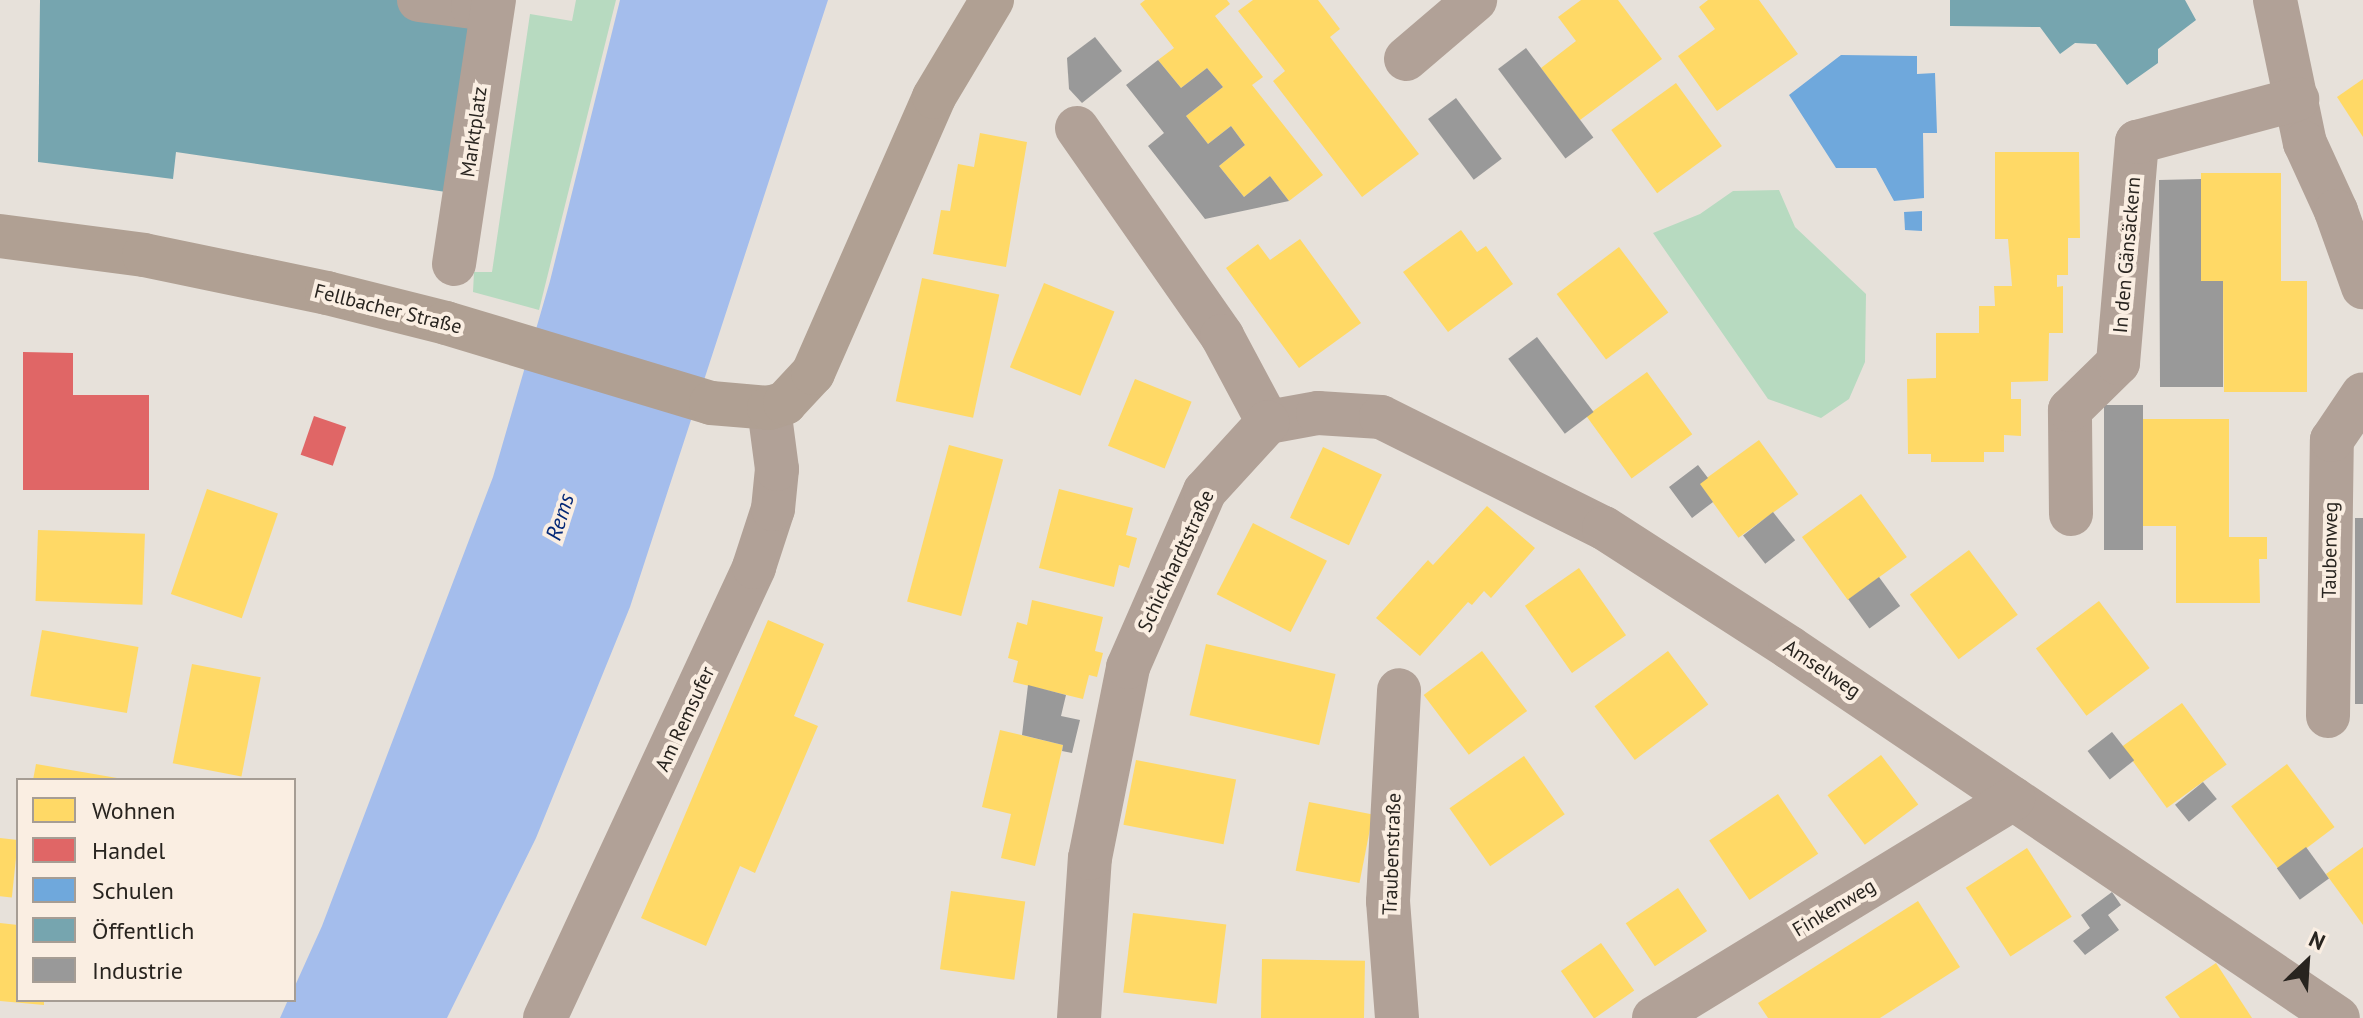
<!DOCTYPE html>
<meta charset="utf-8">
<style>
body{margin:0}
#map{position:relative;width:2363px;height:1018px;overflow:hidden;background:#e7e1da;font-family:"PT Sans",sans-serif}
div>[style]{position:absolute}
.green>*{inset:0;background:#b7dac0}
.water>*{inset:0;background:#a4bdec}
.homes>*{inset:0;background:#ffd966;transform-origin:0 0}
.shops>*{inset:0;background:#e06666;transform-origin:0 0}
.schools>*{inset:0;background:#6fa8dc}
.public>*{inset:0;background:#76a5af}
.industry>*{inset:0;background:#999;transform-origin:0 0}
.street>*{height:44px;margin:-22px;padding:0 22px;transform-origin:22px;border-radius:22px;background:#b1a197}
.secondary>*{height:44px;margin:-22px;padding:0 22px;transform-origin:22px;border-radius:22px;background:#b0a093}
span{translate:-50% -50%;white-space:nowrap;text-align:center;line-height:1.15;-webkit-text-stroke:8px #faeee2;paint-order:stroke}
.street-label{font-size:20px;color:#28241f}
.water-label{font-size:22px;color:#032775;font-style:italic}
.legend{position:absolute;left:16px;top:778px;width:280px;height:224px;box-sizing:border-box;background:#faeee2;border:2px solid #a69d94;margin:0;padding:10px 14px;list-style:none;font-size:24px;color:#28241f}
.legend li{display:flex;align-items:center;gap:16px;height:40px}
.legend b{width:40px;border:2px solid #a69d94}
.north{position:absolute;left:2267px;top:922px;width:80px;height:80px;-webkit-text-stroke:6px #faeee2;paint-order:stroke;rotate:25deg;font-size:22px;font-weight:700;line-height:32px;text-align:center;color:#28241f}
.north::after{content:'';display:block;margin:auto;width:28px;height:36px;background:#28241f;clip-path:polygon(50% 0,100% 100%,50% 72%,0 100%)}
</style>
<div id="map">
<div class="green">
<i style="clip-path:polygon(576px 0,616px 0,539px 310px,473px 292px,474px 272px,492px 272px,530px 14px,572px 21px)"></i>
<i style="clip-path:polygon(1779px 190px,1795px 227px,1866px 294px,1865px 362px,1849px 399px,1821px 418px,1768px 399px,1653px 233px,1700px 214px,1733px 191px)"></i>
</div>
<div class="water">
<i style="clip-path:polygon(620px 0,828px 0,630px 607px,536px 838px,447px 1018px,280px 1018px,288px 1000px,294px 1000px,294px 988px,322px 926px,493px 477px,550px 281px)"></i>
</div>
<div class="homes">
<i style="clip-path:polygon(1145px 0,1227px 0,1230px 4px,1215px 16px,1263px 77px,1252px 85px,1323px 175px,1289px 201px,1270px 176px,1244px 197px,1219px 166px,1245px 145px,1231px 126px,1208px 144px,1186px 116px,1223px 87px,1207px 68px,1181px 88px,1158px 60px,1174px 48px,1140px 4px)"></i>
<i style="clip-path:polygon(1253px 0,1318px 0,1340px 29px,1330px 37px,1419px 154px,1362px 197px,1273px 81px,1285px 71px,1238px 11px)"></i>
<i style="clip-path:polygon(1581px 0,1618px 0,1662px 59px,1580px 120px,1541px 68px,1576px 41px,1558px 17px)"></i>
<i style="clip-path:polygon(1708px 0,1759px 0,1798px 54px,1717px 111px,1678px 56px,1715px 29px,1699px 7px)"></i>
<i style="clip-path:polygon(2363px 79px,2363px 137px,2337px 97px)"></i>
<i style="left:1676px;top:83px;width:78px;height:80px;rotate:54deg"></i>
<i style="clip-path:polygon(980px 133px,1027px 142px,1006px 267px,933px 254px,941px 210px,950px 211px,958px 164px,974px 167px)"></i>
<i style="clip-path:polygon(1995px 152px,2079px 152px,2080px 238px,2068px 238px,2068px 275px,2057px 275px,2057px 287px,2063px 286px,2063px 333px,2049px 333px,2048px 381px,2011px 382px,2011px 399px,2021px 399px,2021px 436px,2004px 435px,2004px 452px,1984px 452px,1984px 462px,1931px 462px,1931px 454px,1908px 454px,1907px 379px,1936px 378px,1936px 333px,1979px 333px,1979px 306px,1995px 306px,1994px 286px,2012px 286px,2008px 239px,1995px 239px)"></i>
<i style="clip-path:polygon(2201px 173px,2281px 173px,2281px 281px,2307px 281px,2307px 392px,2224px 392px,2223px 281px,2201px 281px)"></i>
<i style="clip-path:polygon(1461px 230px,1477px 252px,1486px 246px,1513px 284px,1448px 332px,1403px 272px)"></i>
<i style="clip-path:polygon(1300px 239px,1361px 323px,1299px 368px,1226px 268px,1258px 244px,1270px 260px)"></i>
<i style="left:1619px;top:247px;width:82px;height:78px;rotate:53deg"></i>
<i style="left:922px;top:278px;width:79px;height:126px;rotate:12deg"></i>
<i style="left:1044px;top:283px;width:76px;height:91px;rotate:22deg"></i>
<i style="left:1647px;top:372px;width:77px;height:75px;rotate:54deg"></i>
<i style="left:1135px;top:379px;width:61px;height:72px;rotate:22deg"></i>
<i style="clip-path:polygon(2143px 419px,2229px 419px,2229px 537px,2267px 537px,2267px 559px,2259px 559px,2260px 603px,2176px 603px,2176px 526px,2143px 526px)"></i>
<i style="left:1759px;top:440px;width:67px;height:74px;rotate:54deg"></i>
<i style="left:949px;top:445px;width:56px;height:162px;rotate:15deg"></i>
<i style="left:1323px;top:447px;width:65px;height:78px;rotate:25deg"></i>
<i style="left:207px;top:489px;width:75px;height:111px;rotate:19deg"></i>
<i style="clip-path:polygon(1059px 489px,1133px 508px,1126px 535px,1137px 538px,1129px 568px,1119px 565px,1114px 587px,1039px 568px)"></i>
<i style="left:1861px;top:494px;width:78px;height:73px;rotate:54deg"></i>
<i style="clip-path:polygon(1487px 506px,1535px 548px,1491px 598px,1484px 591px,1472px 605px,1468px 602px,1420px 656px,1376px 618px,1428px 560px,1433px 565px)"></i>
<i style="left:1253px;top:523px;width:83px;height:80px;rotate:27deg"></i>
<i style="left:38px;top:530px;width:107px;height:71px;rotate:2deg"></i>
<i style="left:1969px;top:550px;width:81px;height:74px;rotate:53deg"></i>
<i style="left:1579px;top:568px;width:82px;height:66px;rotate:55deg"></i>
<i style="clip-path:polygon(1032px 600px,1103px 617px,1095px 651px,1103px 653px,1097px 677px,1089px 675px,1083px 699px,1013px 682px,1018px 661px,1008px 658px,1017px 622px,1027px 625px)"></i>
<i style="left:2099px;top:601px;width:84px;height:79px;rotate:53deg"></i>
<i style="clip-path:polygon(768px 620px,824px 644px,794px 716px,818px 726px,755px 873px,740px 866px,706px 946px,641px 918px)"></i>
<i style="left:42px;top:630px;width:98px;height:67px;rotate:10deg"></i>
<i style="left:1206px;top:644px;width:133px;height:73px;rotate:13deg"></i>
<i style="left:1482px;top:651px;width:75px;height:73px;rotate:53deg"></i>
<i style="left:1668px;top:651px;width:67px;height:92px;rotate:53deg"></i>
<i style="left:192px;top:664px;width:70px;height:101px;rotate:11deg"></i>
<i style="left:2182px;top:703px;width:76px;height:74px;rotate:54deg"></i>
<i style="clip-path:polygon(1000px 730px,1063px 745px,1035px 866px,1001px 858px,1011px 814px,982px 807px)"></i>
<i style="left:1881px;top:755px;width:62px;height:67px;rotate:53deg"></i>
<i style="left:1524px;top:756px;width:71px;height:91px;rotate:55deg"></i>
<i style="left:1136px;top:760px;width:102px;height:66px;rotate:11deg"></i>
<i style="clip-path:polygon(36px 764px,117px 778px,117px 780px,33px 780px)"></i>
<i style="left:2287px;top:764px;width:79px;height:70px;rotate:53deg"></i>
<i style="left:1778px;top:794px;width:72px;height:83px;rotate:56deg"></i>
<i style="left:1309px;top:802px;width:65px;height:70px;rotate:11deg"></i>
<i style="left:0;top:838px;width:18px;height:58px;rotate:6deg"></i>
<i style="clip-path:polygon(2363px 847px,2363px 925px,2326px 874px)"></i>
<i style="left:2027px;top:848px;width:82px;height:73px;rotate:57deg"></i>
<i style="left:1678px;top:888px;width:52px;height:63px;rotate:56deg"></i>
<i style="left:951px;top:891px;width:75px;height:79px;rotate:8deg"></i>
<i style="clip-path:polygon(1918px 901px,1960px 967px,1880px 1018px,1768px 1018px,1758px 1003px)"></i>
<i style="left:1133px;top:913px;width:94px;height:80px;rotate:7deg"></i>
<i style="clip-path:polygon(0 923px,18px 925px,18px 1000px,44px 1000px,44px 1005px,0 1001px)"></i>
<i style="left:1601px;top:943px;width:58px;height:49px;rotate:55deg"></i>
<i style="left:1262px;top:959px;width:103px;height:59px;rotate:1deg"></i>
<i style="clip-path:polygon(2216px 963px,2252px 1018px,2180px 1018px,2165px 997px)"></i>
</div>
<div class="shops">
<i style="clip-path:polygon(23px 352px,73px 353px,73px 395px,149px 395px,149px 490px,23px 490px)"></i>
<i style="left:314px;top:416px;width:34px;height:41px;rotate:19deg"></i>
</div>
<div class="schools">
<i style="clip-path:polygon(1841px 55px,1917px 56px,1917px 74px,1935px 73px,1937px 133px,1923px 133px,1924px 198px,1894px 201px,1876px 168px,1836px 168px,1789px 95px)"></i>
<i style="clip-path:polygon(1922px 211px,1922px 231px,1905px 230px,1904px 212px)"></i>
</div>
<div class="public">
<i style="clip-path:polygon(40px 0,419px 0,473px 7px,446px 192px,176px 152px,173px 179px,38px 162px)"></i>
<i style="clip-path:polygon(1950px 0,2185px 0,2196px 20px,2158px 49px,2158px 63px,2127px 85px,2096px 44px,2075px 43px,2060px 54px,2040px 27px,1950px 26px)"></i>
</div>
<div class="industry">
<i style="clip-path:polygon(1095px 37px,1122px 71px,1082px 103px,1069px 89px,1067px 58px)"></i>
<i style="left:1526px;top:48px;width:112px;height:35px;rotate:53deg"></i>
<i style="clip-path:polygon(1158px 60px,1181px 88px,1207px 68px,1223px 87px,1186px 116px,1208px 144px,1231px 126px,1245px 145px,1219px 166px,1244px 197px,1270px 176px,1289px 201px,1205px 219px,1148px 146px,1164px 133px,1126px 85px)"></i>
<i style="left:1456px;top:98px;width:76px;height:35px;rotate:53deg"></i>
<i style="clip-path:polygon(2201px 179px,2201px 281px,2223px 281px,2223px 387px,2160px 387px,2159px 180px)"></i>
<i style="left:1537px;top:337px;width:94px;height:36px;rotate:53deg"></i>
<i style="left:2104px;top:405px;width:39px;height:145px"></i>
<i style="clip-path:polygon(1698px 465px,1708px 478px,1700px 484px,1713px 502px,1692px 518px,1669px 487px)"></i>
<i style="left:1773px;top:512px;width:36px;height:38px;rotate:52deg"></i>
<i style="left:2355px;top:518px;width:8px;height:186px"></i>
<i style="left:1879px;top:577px;width:36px;height:38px;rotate:54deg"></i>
<i style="clip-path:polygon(1028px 685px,1066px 695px,1061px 716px,1080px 720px,1072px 753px,1062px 751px,1063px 745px,1022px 735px)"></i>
<i style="left:2112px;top:732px;width:36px;height:31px;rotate:52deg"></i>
<i style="left:2203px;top:782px;width:22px;height:36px;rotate:51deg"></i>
<i style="left:2306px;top:847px;width:39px;height:36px;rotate:54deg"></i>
<i style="clip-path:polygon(2112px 892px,2121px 905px,2108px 915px,2119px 930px,2085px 955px,2073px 941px,2090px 928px,2081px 915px)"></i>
</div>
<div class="street">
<i style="left:419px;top:0;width:54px;rotate:7.4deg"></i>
<i style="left:473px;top:7px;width:7px;rotate:-82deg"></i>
<i style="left:2275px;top:0;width:146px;rotate:78.2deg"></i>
<i style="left:2305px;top:143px;width:75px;rotate:65.5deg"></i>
<i style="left:2336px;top:211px;width:81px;rotate:70.4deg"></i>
<i style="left:1406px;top:59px;width:91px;rotate:-40.5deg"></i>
<i style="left:1077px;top:128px;width:254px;rotate:55.1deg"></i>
<i style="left:1222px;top:336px;width:98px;rotate:61.9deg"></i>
<i style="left:454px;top:264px;width:267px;rotate:-81.4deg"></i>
<i style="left:1268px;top:422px;width:51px;rotate:-10.2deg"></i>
<i style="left:1318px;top:413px;width:63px;rotate:3.6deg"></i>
<i style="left:1381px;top:417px;width:249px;rotate:26.5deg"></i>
<i style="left:1604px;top:528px;width:221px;rotate:32.8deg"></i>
<i style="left:1790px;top:648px;width:661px;rotate:34.03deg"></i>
<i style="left:2071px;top:514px;width:104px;rotate:-90.6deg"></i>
<i style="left:2070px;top:410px;width:67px;rotate:-44.4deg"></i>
<i style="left:2118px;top:363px;width:222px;rotate:-85.1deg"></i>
<i style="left:2137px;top:142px;width:166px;rotate:-15deg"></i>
<i style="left:2328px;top:716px;width:276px;rotate:-89.2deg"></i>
<i style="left:2332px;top:440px;width:55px;rotate:-56deg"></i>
<i style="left:545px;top:1018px;width:497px;rotate:-65.1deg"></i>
<i style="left:754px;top:567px;width:61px;rotate:-71.9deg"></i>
<i style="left:773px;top:509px;width:40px;rotate:-84.3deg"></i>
<i style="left:777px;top:469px;width:62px;rotate:-97.5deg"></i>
<i style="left:1079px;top:1018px;width:160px;rotate:-86.1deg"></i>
<i style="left:1090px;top:858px;width:195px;rotate:-78.7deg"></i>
<i style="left:1128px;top:667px;width:192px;rotate:-66.4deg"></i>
<i style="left:1205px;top:491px;width:93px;rotate:-47.6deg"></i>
<i style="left:1397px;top:1018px;width:117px;rotate:-94.4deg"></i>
<i style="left:1388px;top:901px;width:211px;rotate:-87deg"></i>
<i style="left:1654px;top:1018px;width:421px;rotate:-31.4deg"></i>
</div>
<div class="secondary">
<i style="left:0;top:236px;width:145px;rotate:7.5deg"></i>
<i style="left:144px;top:255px;width:187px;rotate:11.7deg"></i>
<i style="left:327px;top:293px;width:123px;rotate:14.1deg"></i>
<i style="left:446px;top:323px;width:277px;rotate:16.8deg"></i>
<i style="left:711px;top:403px;width:58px;rotate:4.9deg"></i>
<i style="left:769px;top:408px;width:17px;rotate:-17deg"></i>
<i style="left:785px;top:403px;width:41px;rotate:-47deg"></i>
<i style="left:813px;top:373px;width:301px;rotate:-66.3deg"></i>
<i style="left:934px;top:97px;width:113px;rotate:-59.1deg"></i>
</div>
<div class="street-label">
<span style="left:474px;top:132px;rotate:-82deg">Marktplatz</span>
<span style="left:2127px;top:255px;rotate:-85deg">In den Gänsäckern</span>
<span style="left:388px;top:309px;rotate:14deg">Fellbacher Straße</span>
<span style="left:2330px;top:550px;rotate:-89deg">Taubenweg</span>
<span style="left:1176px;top:561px;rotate:-65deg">Schickhardtstraße</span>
<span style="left:1822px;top:669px;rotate:34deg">Amselweg</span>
<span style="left:685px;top:719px;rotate:-65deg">Am Remsufer</span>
<span style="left:1392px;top:854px;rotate:-88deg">Traubenstraße</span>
<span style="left:1834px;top:908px;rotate:-31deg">Finkenweg</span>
</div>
<div class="water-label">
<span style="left:560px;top:517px;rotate:-72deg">Rems</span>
</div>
<ul class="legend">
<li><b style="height:22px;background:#ffd966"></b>Wohnen</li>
<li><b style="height:22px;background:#e06666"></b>Handel</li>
<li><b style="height:22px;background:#6fa8dc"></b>Schulen</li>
<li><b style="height:22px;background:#76a5af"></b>Öffentlich</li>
<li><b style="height:22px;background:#999"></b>Industrie</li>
</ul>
<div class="north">N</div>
</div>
